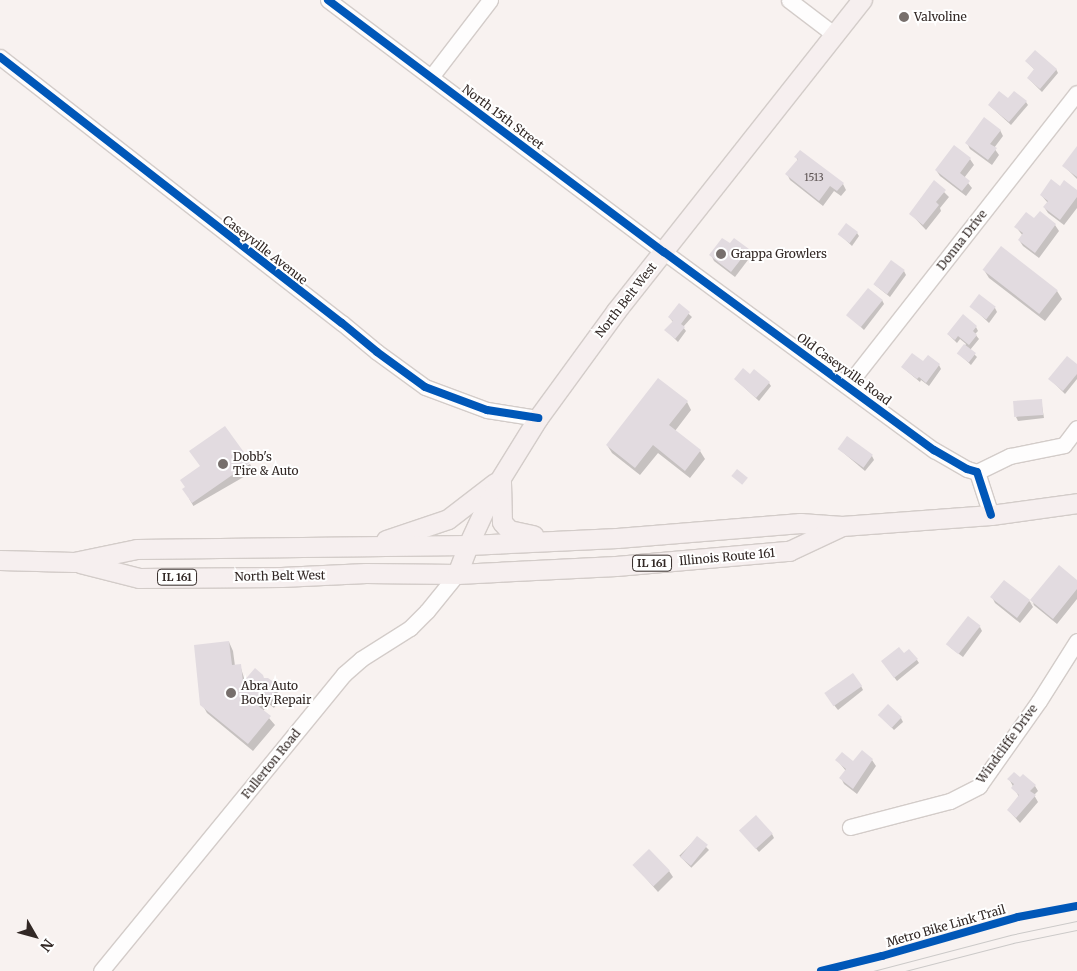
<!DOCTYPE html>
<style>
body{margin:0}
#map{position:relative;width:1077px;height:971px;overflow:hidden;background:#f8f2f0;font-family:Merriweather,serif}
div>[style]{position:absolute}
.shadow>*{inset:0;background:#0003;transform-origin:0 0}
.building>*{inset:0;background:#e2dbe0;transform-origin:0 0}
.roads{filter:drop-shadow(1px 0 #d3ccc9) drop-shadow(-1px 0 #d3ccc9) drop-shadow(0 1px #d3ccc9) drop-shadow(0 -1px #d3ccc9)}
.minor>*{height:15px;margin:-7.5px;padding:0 7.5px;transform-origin:7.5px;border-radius:7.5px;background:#fefdfd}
.major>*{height:19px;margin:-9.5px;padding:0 9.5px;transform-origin:9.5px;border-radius:9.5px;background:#f6efef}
.tram>*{height:1px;margin:-0.5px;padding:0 0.5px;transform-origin:0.5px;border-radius:0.5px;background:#cbc9c8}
.cycleway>*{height:8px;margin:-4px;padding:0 4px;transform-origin:4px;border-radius:4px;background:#0057b8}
.dots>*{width:14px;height:14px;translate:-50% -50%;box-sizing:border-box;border:2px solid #fff;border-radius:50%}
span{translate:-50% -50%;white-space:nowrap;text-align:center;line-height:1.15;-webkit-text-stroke:4px #fff;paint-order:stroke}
.number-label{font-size:10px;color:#5e5554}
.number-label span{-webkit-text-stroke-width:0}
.shield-label span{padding:1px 4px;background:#fff;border:1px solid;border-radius:4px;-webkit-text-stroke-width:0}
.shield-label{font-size:11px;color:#322825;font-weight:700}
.poi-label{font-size:12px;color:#322825}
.left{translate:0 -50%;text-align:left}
.street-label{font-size:12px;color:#322825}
.north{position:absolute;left:10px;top:911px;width:50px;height:50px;-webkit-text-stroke:4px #fff;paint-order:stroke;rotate:128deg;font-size:14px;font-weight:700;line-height:20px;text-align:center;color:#322825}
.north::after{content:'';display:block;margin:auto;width:18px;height:22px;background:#322825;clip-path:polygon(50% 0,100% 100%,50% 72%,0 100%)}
</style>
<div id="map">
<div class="shadow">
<i style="clip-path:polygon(1027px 62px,1056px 69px,1058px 73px,1042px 92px,1028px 78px,1035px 70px)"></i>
<i style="clip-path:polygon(1008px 100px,1026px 102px,1028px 105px,1011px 125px,989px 105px)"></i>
<i style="clip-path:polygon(1000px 130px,1003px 136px,994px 148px,999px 155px,992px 165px,970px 149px,967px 143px)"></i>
<i style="clip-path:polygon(1077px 148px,1077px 179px,1064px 166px)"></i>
<i style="clip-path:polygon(796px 157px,843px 184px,846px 190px,841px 196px,834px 191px,823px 206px,790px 180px,787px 174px,798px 161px)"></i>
<i style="clip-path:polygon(970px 159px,974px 165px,964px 178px,972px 188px,966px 196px,940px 176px,936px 170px)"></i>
<i style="clip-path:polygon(934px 182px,949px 197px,940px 208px,941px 211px,926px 230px,911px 214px)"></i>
<i style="clip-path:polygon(1060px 187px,1077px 191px,1077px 208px,1064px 225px,1048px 213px,1044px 207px,1048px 203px,1041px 195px)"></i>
<i style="clip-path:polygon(1040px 213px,1055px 225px,1059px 231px,1039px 258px,1023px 246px,1019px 240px,1023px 236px,1016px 227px,1035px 220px)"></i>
<i style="clip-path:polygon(857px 233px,859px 236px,852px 246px,839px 234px)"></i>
<i style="clip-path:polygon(730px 245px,748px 250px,751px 256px,735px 277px,714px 261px,711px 255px)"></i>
<i style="clip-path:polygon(1001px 248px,1057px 291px,1062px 299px,1045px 321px,989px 278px,984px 270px)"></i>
<i style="clip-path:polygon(904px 271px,906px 275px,890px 297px,875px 285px)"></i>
<i style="clip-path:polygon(882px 300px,884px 304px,864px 330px,849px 316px)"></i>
<i style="clip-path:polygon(679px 305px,692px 317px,683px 327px,686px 331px,678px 342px,666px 330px,673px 322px,669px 317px)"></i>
<i style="clip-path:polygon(971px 306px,995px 308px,997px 312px,989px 323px)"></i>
<i style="clip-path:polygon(976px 327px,978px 331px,975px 334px,979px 339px,970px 350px,977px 357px,971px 365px,959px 354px,966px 344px,960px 339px,957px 343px,948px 334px)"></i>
<i style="clip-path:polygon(923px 363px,939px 365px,941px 369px,929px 386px,921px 380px,920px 382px,902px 367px)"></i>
<i style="clip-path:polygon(1077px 366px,1077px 379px,1065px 394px,1050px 379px)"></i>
<i style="clip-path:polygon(750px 376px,769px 383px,771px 386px,759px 401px,735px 379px)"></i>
<i style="clip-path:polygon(1041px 400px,1044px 418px,1018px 421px,1016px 417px)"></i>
<i style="clip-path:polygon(687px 402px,691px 410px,675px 431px,700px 451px,705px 459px,690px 478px,658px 453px,640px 475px,612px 453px,607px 445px)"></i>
<i style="clip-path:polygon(839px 449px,872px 456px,874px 460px,865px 471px)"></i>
<i style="left:250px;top:464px;width:8px;height:70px;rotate:60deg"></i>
<i style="clip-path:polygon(1004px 581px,1034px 605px,1032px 600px,1077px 581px,1077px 599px,1057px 624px,1030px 602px,1033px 607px,1020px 623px,995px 603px,992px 597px)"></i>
<i style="clip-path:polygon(980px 627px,982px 631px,963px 657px,951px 648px,949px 645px)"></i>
<i style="clip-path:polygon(229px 642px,233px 651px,235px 666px,240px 665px,245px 681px,265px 679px,274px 684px,278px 692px,275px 696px,278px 702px,274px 708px,269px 704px,263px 711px,275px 725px,253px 751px,207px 713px,202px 704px)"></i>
<i style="clip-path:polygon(904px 655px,917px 660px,919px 663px,897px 681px,885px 665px)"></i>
<i style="clip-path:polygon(861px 686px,863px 690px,838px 710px,829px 699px)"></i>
<i style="clip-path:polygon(880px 715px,901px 718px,903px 722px,894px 730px)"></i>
<i style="clip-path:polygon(837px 760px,853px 763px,872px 760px,876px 766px,857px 794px,844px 784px,841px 778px,846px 771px)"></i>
<i style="clip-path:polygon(1009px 779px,1035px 786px,1038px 791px,1034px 795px,1038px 802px,1020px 823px,1008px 810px,1019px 797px)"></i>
<i style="clip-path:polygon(744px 834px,772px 834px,774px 838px,759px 852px)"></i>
<i style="left:697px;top:838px;width:17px;height:25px;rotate:45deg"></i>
<i style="clip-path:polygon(635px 866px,669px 871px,673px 877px,658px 892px)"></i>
</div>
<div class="building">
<i style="clip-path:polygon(1035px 50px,1057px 69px,1040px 89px,1027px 78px,1034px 69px,1025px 61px)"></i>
<i style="clip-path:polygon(999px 91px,1008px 98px,1014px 91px,1027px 101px,1009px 122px,988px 105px)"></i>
<i style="clip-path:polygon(984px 117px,1001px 130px,990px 144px,997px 148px,988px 160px,965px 143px)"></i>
<i style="clip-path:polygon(954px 145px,971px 158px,960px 173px,970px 181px,962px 191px,935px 170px)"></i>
<i style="clip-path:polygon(1077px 146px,1077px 177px,1062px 166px)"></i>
<i style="clip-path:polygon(800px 150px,844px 183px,837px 191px,830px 186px,819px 201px,785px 174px,798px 159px,794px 157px)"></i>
<i style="clip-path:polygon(1051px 179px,1060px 186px,1064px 180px,1077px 190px,1077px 197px,1060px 220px,1043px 207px,1048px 201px,1040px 195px)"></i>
<i style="clip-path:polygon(934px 180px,946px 190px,936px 202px,939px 205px,923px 225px,909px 214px)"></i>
<i style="clip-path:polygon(1040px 211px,1056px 224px,1035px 253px,1018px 240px,1023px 233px,1014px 227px,1026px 212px,1034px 218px)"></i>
<i style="left:846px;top:223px;width:15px;height:14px;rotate:37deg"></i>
<i style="clip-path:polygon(722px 238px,730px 243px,734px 238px,749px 249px,731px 272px,709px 255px)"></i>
<i style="left:1001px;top:246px;width:72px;height:30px;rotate:38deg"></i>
<i style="left:891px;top:260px;width:17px;height:30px;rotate:36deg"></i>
<i style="left:868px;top:288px;width:19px;height:35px;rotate:39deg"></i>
<i style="left:979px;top:294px;width:21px;height:16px;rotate:37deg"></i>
<i style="clip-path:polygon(679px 303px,690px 312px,681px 324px,685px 327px,675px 339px,664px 330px,673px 321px,668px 317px)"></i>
<i style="clip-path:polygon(963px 314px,977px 326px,973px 331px,977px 335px,969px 345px,958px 336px,955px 340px,947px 334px)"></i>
<i style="left:964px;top:344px;width:15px;height:12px;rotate:37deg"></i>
<i style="clip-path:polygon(912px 353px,923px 361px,928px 355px,940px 364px,926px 383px,919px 377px,917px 379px,901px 367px)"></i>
<i style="clip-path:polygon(1067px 356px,1077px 364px,1077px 374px,1063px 391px,1048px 379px)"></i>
<i style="clip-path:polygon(743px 368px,750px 374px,754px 369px,770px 382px,756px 398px,734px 379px)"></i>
<i style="clip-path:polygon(658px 378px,688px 401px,669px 425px,701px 450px,685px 471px,653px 445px,635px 468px,606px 445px)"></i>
<i style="left:1042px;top:399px;width:16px;height:29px;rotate:86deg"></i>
<i style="clip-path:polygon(225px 426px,251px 462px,192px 503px,182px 489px,185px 487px,180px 480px,200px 466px,189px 451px)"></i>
<i style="left:847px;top:436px;width:32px;height:16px;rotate:36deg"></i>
<i style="left:737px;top:469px;width:14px;height:9px;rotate:39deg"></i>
<i style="clip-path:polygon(1059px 565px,1077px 580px,1077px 589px,1053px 619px,1030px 600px,1017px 618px,990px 597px,1004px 580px,1030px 600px)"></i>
<i style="left:968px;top:616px;width:16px;height:36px;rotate:38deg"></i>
<i style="clip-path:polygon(229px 641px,232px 665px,241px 664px,243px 682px,255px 668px,263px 675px,264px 678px,268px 678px,275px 683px,270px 689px,275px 693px,269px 701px,264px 697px,257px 705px,271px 716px,248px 744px,200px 705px,194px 645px)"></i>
<i style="clip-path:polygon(899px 647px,904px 653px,909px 649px,918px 659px,894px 678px,881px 661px)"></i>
<i style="left:853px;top:673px;width:16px;height:35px;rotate:55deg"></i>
<i style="left:888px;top:704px;width:19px;height:15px;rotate:43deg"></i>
<i style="clip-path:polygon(862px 750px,873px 759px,853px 789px,839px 778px,846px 769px,835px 760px,842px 752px,853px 761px)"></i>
<i style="clip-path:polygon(1014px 772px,1020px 777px,1023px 774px,1036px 785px,1030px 791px,1036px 795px,1016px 818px,1007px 810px,1019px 795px,1011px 788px,1014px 784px,1007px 779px)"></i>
<i style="left:756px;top:815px;width:25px;height:23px;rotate:48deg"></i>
<i style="left:697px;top:836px;width:14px;height:27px;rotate:39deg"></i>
<i style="left:649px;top:849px;width:30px;height:23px;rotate:46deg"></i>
</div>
<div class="roads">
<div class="minor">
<i style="left:328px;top:0;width:420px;rotate:36.9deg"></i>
<i style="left:664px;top:252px;width:335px;rotate:36.3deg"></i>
<i style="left:934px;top:450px;width:38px;rotate:30deg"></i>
<i style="left:967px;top:469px;width:10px;rotate:17deg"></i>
<i style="left:977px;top:472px;width:45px;rotate:72deg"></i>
<i style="left:789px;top:0;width:58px;rotate:37.3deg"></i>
<i style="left:0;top:57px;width:433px;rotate:37.9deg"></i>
<i style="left:342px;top:323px;width:45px;rotate:39.6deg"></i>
<i style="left:377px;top:352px;width:59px;rotate:36.1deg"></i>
<i style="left:425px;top:387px;width:66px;rotate:20.4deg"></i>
<i style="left:487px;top:410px;width:52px;rotate:8.9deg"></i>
<i style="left:431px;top:77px;width:97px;rotate:-52.5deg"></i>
<i style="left:847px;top:386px;width:372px;rotate:-51.9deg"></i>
<i style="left:977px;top:472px;width:37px;rotate:-26deg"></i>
<i style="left:1010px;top:456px;width:55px;rotate:-11.5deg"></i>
<i style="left:1064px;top:445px;width:21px;rotate:-53deg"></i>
<i style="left:850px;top:827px;width:103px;rotate:-14.6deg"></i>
<i style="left:950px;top:801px;width:33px;rotate:-27deg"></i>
<i style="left:979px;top:786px;width:104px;rotate:-54.8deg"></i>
<i style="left:1039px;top:701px;width:71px;rotate:-57.7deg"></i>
<i style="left:101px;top:971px;width:384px;rotate:-50.7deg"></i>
<i style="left:344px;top:674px;width:23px;rotate:-41deg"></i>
<i style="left:361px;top:659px;width:58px;rotate:-32.3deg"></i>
<i style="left:410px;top:628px;width:24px;rotate:-45deg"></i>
<i style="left:427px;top:611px;width:48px;rotate:-51deg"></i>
</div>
<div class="major">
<i style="left:501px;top:482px;width:40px;rotate:88.6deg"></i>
<i style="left:502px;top:522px;width:11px;rotate:49deg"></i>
<i style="left:509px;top:530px;width:25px;rotate:12deg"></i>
<i style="left:386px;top:540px;width:65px;rotate:-18.7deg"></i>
<i style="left:448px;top:519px;width:59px;rotate:-37.5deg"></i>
<i style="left:0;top:560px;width:74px;rotate:1.5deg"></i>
<i style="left:74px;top:562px;width:64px;rotate:-11.7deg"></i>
<i style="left:137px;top:549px;width:331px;rotate:-0.7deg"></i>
<i style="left:468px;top:545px;width:149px;rotate:-2.7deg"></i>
<i style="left:617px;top:538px;width:184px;rotate:-4.7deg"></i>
<i style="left:800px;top:523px;width:42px;rotate:4.1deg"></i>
<i style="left:842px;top:526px;width:149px;rotate:-4.2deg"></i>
<i style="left:991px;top:515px;width:87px;rotate:-7.9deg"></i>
<i style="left:80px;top:563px;width:61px;rotate:14.3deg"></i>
<i style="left:139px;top:578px;width:142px;rotate:-0.4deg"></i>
<i style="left:281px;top:577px;width:85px;rotate:-2.7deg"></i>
<i style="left:366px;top:573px;width:91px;rotate:0.6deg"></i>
<i style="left:457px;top:574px;width:159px;rotate:-2.9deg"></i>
<i style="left:616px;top:566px;width:174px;rotate:-5deg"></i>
<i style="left:789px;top:551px;width:56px;rotate:-25.2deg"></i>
<i style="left:457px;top:574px;width:31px;rotate:-69deg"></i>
<i style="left:468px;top:545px;width:62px;rotate:-65.1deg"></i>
<i style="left:494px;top:489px;width:84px;rotate:-58.2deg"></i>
<i style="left:538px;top:418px;width:132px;rotate:-53.9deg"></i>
<i style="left:616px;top:311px;width:397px;rotate:-51.7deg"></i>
</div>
</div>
<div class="tram">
<i style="left:873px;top:971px;width:142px;rotate:-14.7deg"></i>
<i style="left:1010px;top:935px;width:68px;rotate:-11.8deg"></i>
<i style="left:905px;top:971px;width:112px;rotate:-14.5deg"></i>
<i style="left:1013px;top:943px;width:65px;rotate:-11.5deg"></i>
</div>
<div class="cycleway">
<i style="left:328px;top:0;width:420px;rotate:36.9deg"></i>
<i style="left:664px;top:252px;width:335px;rotate:36.3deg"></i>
<i style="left:934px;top:450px;width:38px;rotate:30deg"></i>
<i style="left:967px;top:469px;width:10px;rotate:17deg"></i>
<i style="left:977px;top:472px;width:45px;rotate:72deg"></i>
<i style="left:0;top:57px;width:433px;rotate:37.9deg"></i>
<i style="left:342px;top:323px;width:45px;rotate:39.6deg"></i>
<i style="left:377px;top:352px;width:59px;rotate:36.1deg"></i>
<i style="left:425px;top:387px;width:66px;rotate:20.4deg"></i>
<i style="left:487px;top:410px;width:52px;rotate:8.9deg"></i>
<i style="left:821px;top:971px;width:63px;rotate:-13.8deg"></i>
<i style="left:882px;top:956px;width:141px;rotate:-16deg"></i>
<i style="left:1018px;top:917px;width:60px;rotate:-10.6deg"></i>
</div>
<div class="dots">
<i style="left:904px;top:17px;background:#776f6c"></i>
<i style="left:721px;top:254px;background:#776f6c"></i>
<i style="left:223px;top:464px;background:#776f6c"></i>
<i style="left:231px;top:693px;background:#776f6c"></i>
</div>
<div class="number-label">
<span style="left:814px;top:178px">1513</span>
</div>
<div class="shield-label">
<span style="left:652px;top:563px">IL 161</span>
<span style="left:177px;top:577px">IL 161</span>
</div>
<div class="poi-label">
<span class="left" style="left:914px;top:17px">Valvoline</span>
<span class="left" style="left:731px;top:254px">Grappa Growlers</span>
<span class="left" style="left:233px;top:464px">Dobb's<br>Tire &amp; Auto</span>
<span class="left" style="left:241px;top:693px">Abra Auto<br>Body Repair</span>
</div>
<div class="street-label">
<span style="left:503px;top:117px;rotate:37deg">North 15th Street</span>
<span style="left:962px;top:240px;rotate:-52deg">Donna Drive</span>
<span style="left:265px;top:250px;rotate:38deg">Caseyville Avenue</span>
<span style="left:626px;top:300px;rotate:-52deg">North Belt West</span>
<span style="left:844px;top:369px;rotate:36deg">Old Caseyville Road</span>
<span style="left:727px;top:557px;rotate:-5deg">Illinois Route 161</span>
<span style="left:280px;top:576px;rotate:-1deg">North Belt West</span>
<span style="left:1007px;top:744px;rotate:-54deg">Windcliffe Drive</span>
<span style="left:271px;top:764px;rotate:-51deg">Fullerton Road</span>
<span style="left:946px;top:926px;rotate:-16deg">Metro Bike Link Trail</span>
</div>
<div class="north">N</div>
</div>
